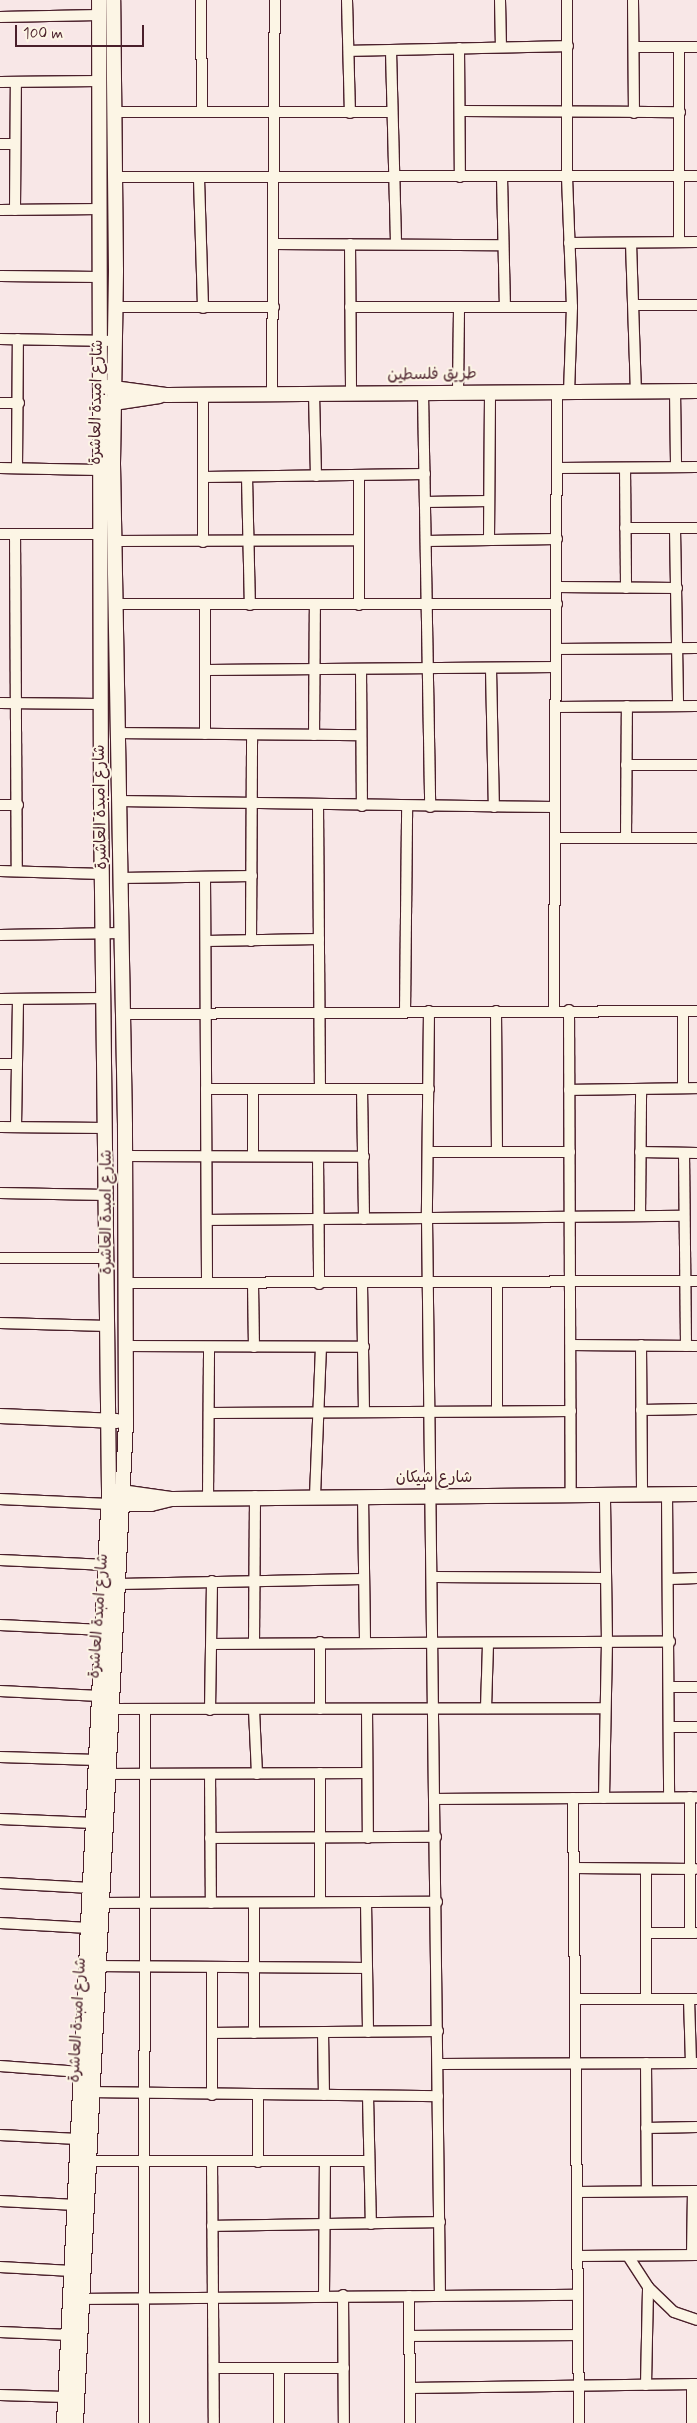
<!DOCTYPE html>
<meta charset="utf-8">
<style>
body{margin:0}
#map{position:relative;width:697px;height:2423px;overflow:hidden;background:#f8e7e7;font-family:Mynerve,"Playpen Sans Arabic",sans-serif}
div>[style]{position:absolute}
.roads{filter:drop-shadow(1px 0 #4a1f2b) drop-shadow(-1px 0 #4a1f2b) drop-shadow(0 1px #4a1f2b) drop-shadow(0 -1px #4a1f2b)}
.street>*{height:10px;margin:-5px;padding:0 5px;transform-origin:5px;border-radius:5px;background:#fcf5e5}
.secondary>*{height:14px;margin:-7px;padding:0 7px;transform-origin:7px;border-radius:7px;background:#fcf5e5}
span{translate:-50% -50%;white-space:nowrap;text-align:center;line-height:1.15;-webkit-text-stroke:4px #fcf5e5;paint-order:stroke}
.street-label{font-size:16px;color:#4a1f2b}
.scale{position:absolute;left:15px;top:25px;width:129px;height:22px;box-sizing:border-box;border:2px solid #4a1f2b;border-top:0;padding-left:6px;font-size:15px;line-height:18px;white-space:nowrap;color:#4a1f2b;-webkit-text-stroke:4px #fcf5e5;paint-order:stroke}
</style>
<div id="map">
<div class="roads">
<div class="street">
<i style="left:201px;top:0;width:111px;rotate:89.5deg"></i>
<i style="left:347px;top:0;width:113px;rotate:88.5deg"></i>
<i style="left:500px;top:0;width:46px;rotate:88.8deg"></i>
<i style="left:567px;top:0;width:177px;rotate:90deg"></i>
<i style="left:567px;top:177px;width:130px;rotate:87.8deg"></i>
<i style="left:572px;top:307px;width:84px;rotate:92deg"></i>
<i style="left:633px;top:0;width:113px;rotate:89.5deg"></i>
<i style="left:0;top:17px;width:99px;rotate:-1.2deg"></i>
<i style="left:634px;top:47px;width:63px"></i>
<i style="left:679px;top:47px;width:194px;rotate:90deg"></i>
<i style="left:459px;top:48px;width:129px;rotate:89.6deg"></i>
<i style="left:349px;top:51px;width:219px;rotate:-1.3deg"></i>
<i style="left:391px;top:51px;width:193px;rotate:88.5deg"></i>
<i style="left:0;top:82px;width:99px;rotate:-0.6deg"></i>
<i style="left:461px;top:111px;width:219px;rotate:0.3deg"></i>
<i style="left:115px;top:112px;width:276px"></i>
<i style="left:0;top:144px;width:15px"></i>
<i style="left:115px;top:177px;width:582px;rotate:-0.1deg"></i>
<i style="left:502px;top:177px;width:130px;rotate:88.7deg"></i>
<i style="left:199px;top:179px;width:129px;rotate:88.2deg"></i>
<i style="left:0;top:210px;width:101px;rotate:-0.6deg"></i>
<i style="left:15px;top:210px;width:128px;rotate:-89.6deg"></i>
<i style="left:569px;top:243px;width:128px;rotate:-0.4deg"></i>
<i style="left:631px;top:243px;width:148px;rotate:88.1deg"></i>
<i style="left:274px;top:244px;width:229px;rotate:0.3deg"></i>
<i style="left:350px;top:244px;width:149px;rotate:89.6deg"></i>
<i style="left:0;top:276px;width:100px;rotate:0.6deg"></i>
<i style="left:634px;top:305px;width:63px"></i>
<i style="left:116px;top:307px;width:158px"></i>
<i style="left:350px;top:307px;width:222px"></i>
<i style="left:0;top:339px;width:115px;rotate:1deg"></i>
<i style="left:675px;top:391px;width:76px;rotate:89.2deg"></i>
<i style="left:458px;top:392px;width:85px;rotate:-89.3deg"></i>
<i style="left:272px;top:393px;width:393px;rotate:-89.6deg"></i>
<i style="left:423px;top:393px;width:414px;rotate:89deg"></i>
<i style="left:314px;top:394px;width:82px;rotate:88.6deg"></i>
<i style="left:0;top:403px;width:19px"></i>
<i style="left:0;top:468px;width:99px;rotate:1.2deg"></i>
<i style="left:17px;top:468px;width:129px;rotate:-89.6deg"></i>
<i style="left:558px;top:468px;width:139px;rotate:-0.4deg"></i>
<i style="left:625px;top:468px;width:120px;rotate:89.5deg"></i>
<i style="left:359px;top:475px;width:130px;rotate:90deg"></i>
<i style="left:204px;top:477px;width:221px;rotate:-0.8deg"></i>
<i style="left:247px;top:477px;width:128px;rotate:88.7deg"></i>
<i style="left:425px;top:502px;width:64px;rotate:-0.9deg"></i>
<i style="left:625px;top:528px;width:72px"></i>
<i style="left:675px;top:529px;width:177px;rotate:89deg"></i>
<i style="left:0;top:534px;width:100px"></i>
<i style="left:15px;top:534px;width:337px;rotate:89.7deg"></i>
<i style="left:489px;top:539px;width:147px;rotate:-89.6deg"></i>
<i style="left:114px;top:541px;width:245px;rotate:-0.2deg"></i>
<i style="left:426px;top:541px;width:131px;rotate:-0.9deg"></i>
<i style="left:203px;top:542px;width:148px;rotate:-90deg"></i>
<i style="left:557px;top:587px;width:120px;rotate:0.5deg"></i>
<i style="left:115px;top:604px;width:442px"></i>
<i style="left:205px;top:606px;width:128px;rotate:90deg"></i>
<i style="left:556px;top:649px;width:141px;rotate:-0.4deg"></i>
<i style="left:491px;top:669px;width:138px;rotate:88.8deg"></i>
<i style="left:207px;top:670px;width:349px;rotate:-0.5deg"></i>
<i style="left:361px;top:670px;width:136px;rotate:89.6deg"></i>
<i style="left:0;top:703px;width:101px;rotate:0.6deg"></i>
<i style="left:556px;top:707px;width:141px;rotate:-0.4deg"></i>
<i style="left:118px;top:733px;width:243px;rotate:0.5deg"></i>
<i style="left:314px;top:735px;width:130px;rotate:-89.6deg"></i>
<i style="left:626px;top:765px;width:71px"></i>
<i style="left:118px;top:801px;width:437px;rotate:0.8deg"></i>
<i style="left:0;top:805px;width:18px"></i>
<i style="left:318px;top:806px;width:283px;rotate:89.6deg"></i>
<i style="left:555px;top:838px;width:142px"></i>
<i style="left:626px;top:838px;width:132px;rotate:-89.6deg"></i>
<i style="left:0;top:871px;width:103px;rotate:1.7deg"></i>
<i style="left:205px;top:877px;width:212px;rotate:89.7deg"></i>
<i style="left:206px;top:1089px;width:223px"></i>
<i style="left:120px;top:878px;width:132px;rotate:-0.9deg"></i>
<i style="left:0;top:935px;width:122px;rotate:-0.9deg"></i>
<i style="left:206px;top:941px;width:113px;rotate:-1deg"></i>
<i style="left:251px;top:941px;width:206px;rotate:-89.7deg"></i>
<i style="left:0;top:999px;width:103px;rotate:-0.6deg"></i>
<i style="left:554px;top:1010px;width:619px;rotate:-89.72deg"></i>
<i style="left:569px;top:1010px;width:485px;rotate:89.8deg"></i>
<i style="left:429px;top:1011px;width:207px;rotate:90.6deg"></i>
<i style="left:427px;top:1218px;width:1077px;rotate:89.31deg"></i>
<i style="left:496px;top:1011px;width:139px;rotate:89.6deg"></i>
<i style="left:683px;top:1011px;width:77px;rotate:90deg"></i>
<i style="left:405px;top:1012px;width:205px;rotate:-89.4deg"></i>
<i style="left:122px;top:1014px;width:575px;rotate:-0.3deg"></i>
<i style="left:0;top:1064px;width:17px"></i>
<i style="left:206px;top:1089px;width:194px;rotate:89.7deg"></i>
<i style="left:253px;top:1089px;width:67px;rotate:90deg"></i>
<i style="left:362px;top:1089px;width:130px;rotate:89.1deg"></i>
<i style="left:569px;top:1090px;width:128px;rotate:-0.9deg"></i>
<i style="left:0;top:1127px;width:106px;rotate:0.5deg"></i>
<i style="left:16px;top:1127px;width:128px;rotate:-89.1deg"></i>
<i style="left:428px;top:1152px;width:142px"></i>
<i style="left:640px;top:1152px;width:57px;rotate:1deg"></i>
<i style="left:684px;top:1153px;width:193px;rotate:89.4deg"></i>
<i style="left:124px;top:1156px;width:240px;rotate:0.2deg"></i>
<i style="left:318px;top:1157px;width:127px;rotate:89.5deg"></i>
<i style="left:0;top:1193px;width:107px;rotate:1.1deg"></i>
<i style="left:640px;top:1216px;width:127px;rotate:-89.5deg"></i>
<i style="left:207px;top:1220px;width:476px;rotate:-0.5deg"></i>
<i style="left:0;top:1258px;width:107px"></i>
<i style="left:497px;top:1282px;width:129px;rotate:90deg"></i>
<i style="left:124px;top:1283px;width:573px;rotate:-0.2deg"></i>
<i style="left:253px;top:1284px;width:63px;rotate:89.1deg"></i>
<i style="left:362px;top:1284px;width:128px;rotate:89.1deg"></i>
<i style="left:0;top:1323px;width:108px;rotate:1.6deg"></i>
<i style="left:571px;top:1345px;width:126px;rotate:0.5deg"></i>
<i style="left:641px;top:1345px;width:149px;rotate:89.6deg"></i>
<i style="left:125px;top:1346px;width:239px;rotate:0.2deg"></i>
<i style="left:641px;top:1410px;width:56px;rotate:-1deg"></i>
<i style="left:209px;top:1413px;width:362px;rotate:-0.3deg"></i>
<i style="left:667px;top:1494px;width:303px;rotate:89.6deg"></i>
<i style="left:315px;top:1496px;width:149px;rotate:-87.7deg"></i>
<i style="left:363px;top:1496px;width:146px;rotate:89.2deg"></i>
<i style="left:208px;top:1497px;width:150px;rotate:-89.6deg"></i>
<i style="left:0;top:1499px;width:109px;rotate:2.6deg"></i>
<i style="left:0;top:1560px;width:107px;rotate:2.7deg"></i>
<i style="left:434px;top:1577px;width:172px;rotate:0.3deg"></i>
<i style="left:670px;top:1579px;width:27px;rotate:-2deg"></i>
<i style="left:119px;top:1584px;width:244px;rotate:-1.2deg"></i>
<i style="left:0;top:1625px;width:103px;rotate:2.8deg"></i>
<i style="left:254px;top:1642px;width:146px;rotate:-89.6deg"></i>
<i style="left:320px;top:1642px;width:67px;rotate:90deg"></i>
<i style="left:212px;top:1644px;width:458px;rotate:-0.3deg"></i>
<i style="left:670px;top:1687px;width:27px"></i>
<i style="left:0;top:1691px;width:100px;rotate:2.9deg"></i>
<i style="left:486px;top:1708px;width:65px;rotate:-88.2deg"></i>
<i style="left:111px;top:1709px;width:493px;rotate:-0.1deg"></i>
<i style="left:367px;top:1709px;width:129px;rotate:89.6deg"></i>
<i style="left:210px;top:1710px;width:129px;rotate:-89.1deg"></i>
<i style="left:254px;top:1710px;width:64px;rotate:87.3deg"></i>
<i style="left:670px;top:1727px;width:27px"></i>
<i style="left:0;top:1757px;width:97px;rotate:1.8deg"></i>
<i style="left:320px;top:1773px;width:129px;rotate:90deg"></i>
<i style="left:108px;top:1774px;width:259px;rotate:-0.2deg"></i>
<i style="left:210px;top:1774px;width:129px;rotate:89.6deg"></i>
<i style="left:573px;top:1798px;width:625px;rotate:89.45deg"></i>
<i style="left:604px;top:1798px;width:155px;rotate:-88.9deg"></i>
<i style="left:607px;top:1643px;width:148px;rotate:-90.8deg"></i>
<i style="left:436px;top:1799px;width:261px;rotate:-0.4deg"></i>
<i style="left:0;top:1819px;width:94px;rotate:2.4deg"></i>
<i style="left:210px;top:1838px;width:226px;rotate:-0.3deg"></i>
<i style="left:574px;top:1868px;width:121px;rotate:0.5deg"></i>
<i style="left:0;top:1883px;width:91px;rotate:3.1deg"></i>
<i style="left:366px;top:1902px;width:130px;rotate:89.1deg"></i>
<i style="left:102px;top:1903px;width:335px;rotate:-0.2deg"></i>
<i style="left:254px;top:1903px;width:130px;rotate:90deg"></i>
<i style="left:0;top:1923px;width:89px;rotate:3.2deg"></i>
<i style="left:647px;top:1933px;width:49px"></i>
<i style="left:690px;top:1933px;width:136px;rotate:-90deg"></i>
<i style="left:98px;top:1966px;width:268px;rotate:0.4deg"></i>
<i style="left:575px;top:1999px;width:122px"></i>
<i style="left:646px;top:1999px;width:130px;rotate:-90deg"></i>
<i style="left:689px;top:1999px;width:64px;rotate:88.2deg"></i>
<i style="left:323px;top:2032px;width:63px;rotate:89.1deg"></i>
<i style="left:212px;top:2033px;width:226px;rotate:-0.5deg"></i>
<i style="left:646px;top:2063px;width:128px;rotate:89.6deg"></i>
<i style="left:438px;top:2064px;width:259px;rotate:-0.2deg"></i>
<i style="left:0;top:2066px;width:81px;rotate:4.2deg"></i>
<i style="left:92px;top:2092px;width:346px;rotate:0.7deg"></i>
<i style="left:212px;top:2095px;width:126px;rotate:-90deg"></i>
<i style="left:368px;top:2096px;width:128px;rotate:88.7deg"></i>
<i style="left:646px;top:2128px;width:51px;rotate:-1.1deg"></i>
<i style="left:0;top:2135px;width:78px;rotate:2.9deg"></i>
<i style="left:83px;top:2161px;width:286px"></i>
<i style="left:212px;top:2162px;width:261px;rotate:89.6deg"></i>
<i style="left:258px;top:2162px;width:67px;rotate:-90deg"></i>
<i style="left:577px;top:2192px;width:120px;rotate:-0.5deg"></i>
<i style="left:0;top:2201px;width:76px;rotate:3deg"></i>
<i style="left:212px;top:2226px;width:228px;rotate:-1deg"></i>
<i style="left:692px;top:2255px;width:64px;rotate:-89.1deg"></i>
<i style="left:578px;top:2256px;width:119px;rotate:-0.5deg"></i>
<i style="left:628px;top:2256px;width:37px;rotate:57deg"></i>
<i style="left:648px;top:2287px;width:36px;rotate:44deg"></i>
<i style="left:674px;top:2312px;width:24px;rotate:19deg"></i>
<i style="left:0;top:2267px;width:72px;rotate:3.2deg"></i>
<i style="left:324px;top:2295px;width:134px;rotate:-89.6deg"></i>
<i style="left:343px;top:2295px;width:128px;rotate:89.6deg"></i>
<i style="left:409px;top:2296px;width:127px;rotate:89.5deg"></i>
<i style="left:82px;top:2299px;width:496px;rotate:-0.5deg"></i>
<i style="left:0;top:2332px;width:69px;rotate:2.5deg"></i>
<i style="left:409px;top:2336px;width:169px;rotate:-0.3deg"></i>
<i style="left:214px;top:2368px;width:130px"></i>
<i style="left:279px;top:2368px;width:55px;rotate:90deg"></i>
<i style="left:646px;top:2385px;width:98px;rotate:-88.8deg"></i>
<i style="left:410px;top:2388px;width:287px;rotate:-0.8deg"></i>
<i style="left:0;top:2395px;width:65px;rotate:1.8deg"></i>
<i style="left:144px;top:2423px;width:713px;rotate:-89.92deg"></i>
<i style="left:692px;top:2423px;width:39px;rotate:-90deg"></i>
</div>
<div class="secondary">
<i style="left:106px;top:387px;width:62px;rotate:7.5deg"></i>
<i style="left:167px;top:395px;width:530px;rotate:-0.43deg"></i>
<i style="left:107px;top:404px;width:53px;rotate:-8.7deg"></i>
<i style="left:0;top:1416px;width:117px;rotate:2.4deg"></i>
<i style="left:114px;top:1491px;width:59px;rotate:7.9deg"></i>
<i style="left:172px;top:1499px;width:525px;rotate:-0.55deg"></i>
<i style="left:114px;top:1504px;width:37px"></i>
<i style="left:151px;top:1504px;width:21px;rotate:-14deg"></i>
<i style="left:64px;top:2423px;width:934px;rotate:-87.24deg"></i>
<i style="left:109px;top:1490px;width:688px;rotate:-90.67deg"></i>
<i style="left:101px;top:802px;width:802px;rotate:-90.14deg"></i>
<i style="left:76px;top:2423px;width:1003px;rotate:-87.14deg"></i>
<i style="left:126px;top:1421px;width:296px;rotate:-90.2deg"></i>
<i style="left:125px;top:1125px;width:662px;rotate:-91.04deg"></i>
<i style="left:113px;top:463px;width:193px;rotate:-89.1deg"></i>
<i style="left:116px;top:270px;width:270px;rotate:-90.6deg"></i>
</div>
</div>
<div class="street-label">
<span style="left:432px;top:375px;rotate:-1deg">طريق فلسطين</span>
<span style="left:97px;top:402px;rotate:-89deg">شارع امبدة العاشرة</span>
<span style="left:101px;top:807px;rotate:-91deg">شارع امبدة العاشرة</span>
<span style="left:107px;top:1212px;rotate:-90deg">شارع امبدة العاشرة</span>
<span style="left:434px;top:1478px">شارع شيكان</span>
<span style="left:99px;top:1616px;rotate:-86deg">شارع امبدة العاشرة</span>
<span style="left:78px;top:2020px;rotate:-87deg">شارع امبدة العاشرة</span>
</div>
<div class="scale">100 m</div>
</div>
